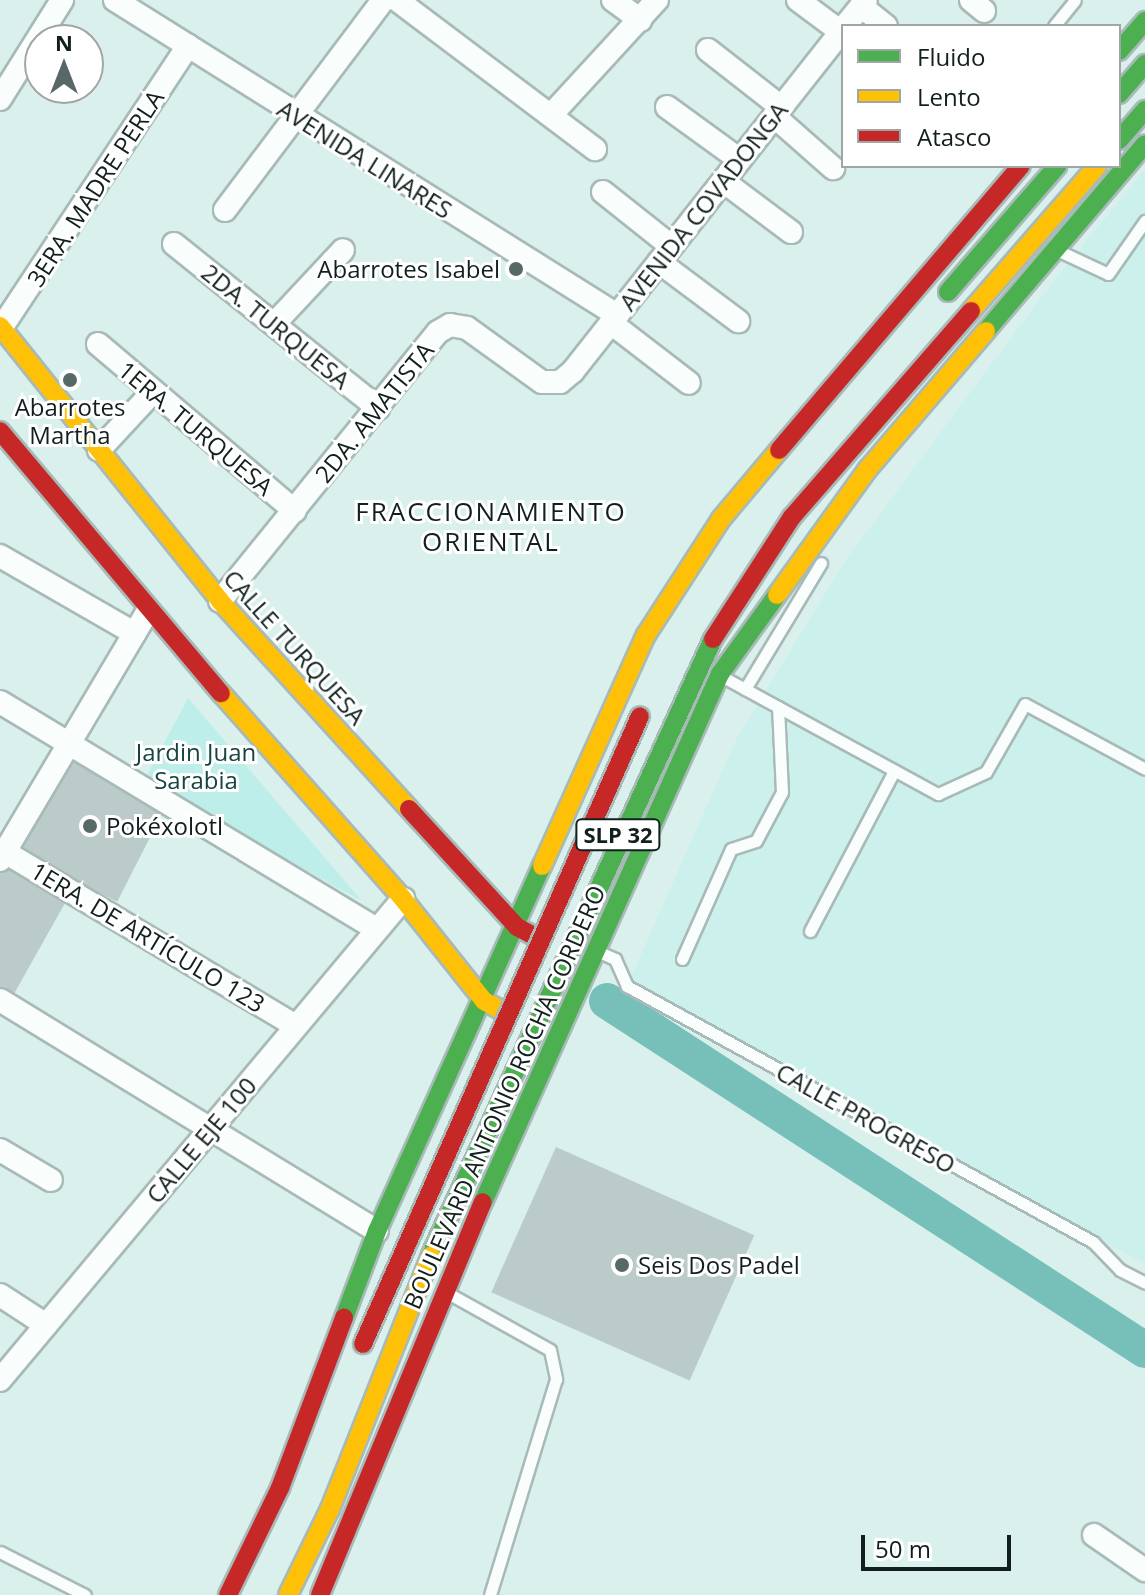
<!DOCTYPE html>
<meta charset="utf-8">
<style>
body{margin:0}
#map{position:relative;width:1145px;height:1595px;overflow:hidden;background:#daf0ed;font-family:"Open Sans",sans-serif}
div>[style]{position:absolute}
.built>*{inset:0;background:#ccf1ec}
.green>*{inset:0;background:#bdeee9}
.river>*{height:36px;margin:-18px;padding:0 18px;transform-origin:18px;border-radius:18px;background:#77c0ba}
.building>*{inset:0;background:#bacbc9;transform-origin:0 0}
.roads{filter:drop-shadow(2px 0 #a8bab8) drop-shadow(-2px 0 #a8bab8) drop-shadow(0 2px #a8bab8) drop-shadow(0 -2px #a8bab8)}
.lane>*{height:11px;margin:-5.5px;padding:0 5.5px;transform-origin:5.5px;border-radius:5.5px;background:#f9fdfc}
.street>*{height:22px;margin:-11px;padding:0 11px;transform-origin:11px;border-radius:11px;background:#f9fdfc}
.fast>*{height:18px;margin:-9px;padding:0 9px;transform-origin:9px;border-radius:9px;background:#4caf50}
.slow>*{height:18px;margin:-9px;padding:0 9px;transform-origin:9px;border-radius:9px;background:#ffc107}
.jam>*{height:18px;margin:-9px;padding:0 9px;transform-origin:9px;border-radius:9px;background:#c62828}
.bridges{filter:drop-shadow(2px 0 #a8bab8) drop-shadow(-2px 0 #a8bab8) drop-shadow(0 2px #a8bab8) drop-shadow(0 -2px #a8bab8)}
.fast-bridge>*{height:18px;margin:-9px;padding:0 9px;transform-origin:9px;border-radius:9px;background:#4caf50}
.slow-bridge>*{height:18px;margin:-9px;padding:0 9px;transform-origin:9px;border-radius:9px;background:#ffc107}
.jam-bridge>*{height:18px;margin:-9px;padding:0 9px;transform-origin:9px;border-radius:9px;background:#c62828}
.dots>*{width:22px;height:22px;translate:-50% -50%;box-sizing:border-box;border:4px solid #fff;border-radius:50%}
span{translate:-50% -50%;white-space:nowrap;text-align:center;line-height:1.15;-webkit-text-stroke:6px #fff;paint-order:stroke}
.shield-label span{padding:2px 6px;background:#fff;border:2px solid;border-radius:6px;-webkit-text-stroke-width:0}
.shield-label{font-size:22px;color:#11201e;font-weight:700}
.street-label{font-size:24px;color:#11201e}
.poi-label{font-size:24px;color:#11201e}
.right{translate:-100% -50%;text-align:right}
.left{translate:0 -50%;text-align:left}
.park-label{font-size:24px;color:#184440}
.neighbourhood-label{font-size:26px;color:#11201e;letter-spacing:2px}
.legend{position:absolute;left:841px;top:24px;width:280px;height:144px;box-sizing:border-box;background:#fff;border:2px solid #a0a6a5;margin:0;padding:10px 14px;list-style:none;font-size:24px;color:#11201e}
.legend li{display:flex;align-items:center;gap:16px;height:40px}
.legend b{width:40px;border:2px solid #a0a6a5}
.north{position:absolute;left:24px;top:24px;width:80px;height:80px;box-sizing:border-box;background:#fff;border:2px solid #a0a6a5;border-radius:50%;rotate:0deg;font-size:22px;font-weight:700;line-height:32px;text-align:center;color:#11201e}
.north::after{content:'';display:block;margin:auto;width:28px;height:36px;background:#576966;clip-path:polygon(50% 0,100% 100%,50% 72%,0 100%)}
.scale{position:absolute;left:861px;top:1535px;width:150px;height:36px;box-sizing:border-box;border:4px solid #11201e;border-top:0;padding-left:10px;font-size:24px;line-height:28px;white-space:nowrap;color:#11201e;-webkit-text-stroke:6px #fff;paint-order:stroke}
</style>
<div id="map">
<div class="built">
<i style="clip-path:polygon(1145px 169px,1145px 1264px,628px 984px,737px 738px,845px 561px,1048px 288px)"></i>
</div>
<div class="green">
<i style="clip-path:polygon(188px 698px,362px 901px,144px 781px)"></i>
</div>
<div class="river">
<i style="left:607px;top:1001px;width:641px;rotate:32.97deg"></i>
</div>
<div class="building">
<i style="left:70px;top:752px;width:110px;height:112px;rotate:27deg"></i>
<i style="clip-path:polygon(7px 860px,69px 896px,11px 999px,0 992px,0 871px)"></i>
<i style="left:556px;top:1147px;width:217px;height:159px;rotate:24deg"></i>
</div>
<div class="roads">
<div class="lane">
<i style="left:1054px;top:26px;width:33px;rotate:-51deg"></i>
<i style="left:1057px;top:250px;width:56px;rotate:25.2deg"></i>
<i style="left:1108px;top:274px;width:65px;rotate:-55.1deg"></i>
<i style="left:723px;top:677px;width:245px;rotate:28.6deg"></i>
<i style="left:938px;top:794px;width:53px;rotate:-24.6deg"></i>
<i style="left:986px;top:772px;width:78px;rotate:-60.2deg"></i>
<i style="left:1025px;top:704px;width:136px;rotate:28.4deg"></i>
<i style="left:745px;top:689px;width:147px;rotate:-58.9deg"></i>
<i style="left:810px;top:931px;width:181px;rotate:-62.3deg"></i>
<i style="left:597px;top:951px;width:20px;rotate:24deg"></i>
<i style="left:615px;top:959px;width:30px;rotate:66deg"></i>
<i style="left:627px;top:986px;width:532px;rotate:28.78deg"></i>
<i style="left:1093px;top:1242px;width:39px;rotate:46deg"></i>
<i style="left:1120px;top:1270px;width:28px;rotate:27deg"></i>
<i style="left:682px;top:959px;width:120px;rotate:-66deg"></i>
<i style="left:731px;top:849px;width:26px;rotate:-18deg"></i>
<i style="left:756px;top:841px;width:55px;rotate:-62deg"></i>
<i style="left:782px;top:792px;width:85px;rotate:-92.7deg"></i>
<i style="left:446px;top:1292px;width:119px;rotate:29.1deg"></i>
<i style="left:550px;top:1350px;width:30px;rotate:78deg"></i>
<i style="left:556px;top:1379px;width:226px;rotate:107deg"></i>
<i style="left:0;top:1552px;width:95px;rotate:26.8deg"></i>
</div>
<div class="street">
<i style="left:115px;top:0;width:593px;rotate:32.11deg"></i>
<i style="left:397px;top:0;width:248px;rotate:37deg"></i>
<i style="left:613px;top:0;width:34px;rotate:36deg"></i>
<i style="left:798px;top:0;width:54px;rotate:36.7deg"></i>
<i style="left:971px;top:0;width:17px;rotate:40deg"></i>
<i style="left:861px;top:6px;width:32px;rotate:39deg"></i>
<i style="left:845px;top:26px;width:33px;rotate:-51deg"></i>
<i style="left:708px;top:50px;width:93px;rotate:38deg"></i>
<i style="left:0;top:99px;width:117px;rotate:-57.9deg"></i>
<i style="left:667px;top:107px;width:90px;rotate:36deg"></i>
<i style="left:552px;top:114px;width:155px;rotate:-47.4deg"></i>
<i style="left:774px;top:116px;width:79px;rotate:41.4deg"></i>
<i style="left:723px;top:181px;width:85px;rotate:36.9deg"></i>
<i style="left:603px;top:192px;width:87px;rotate:38.5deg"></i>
<i style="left:225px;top:210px;width:263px;rotate:-53deg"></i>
<i style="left:174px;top:244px;width:262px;rotate:38.8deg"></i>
<i style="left:659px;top:262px;width:99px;rotate:36.8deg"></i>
<i style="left:611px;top:323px;width:98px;rotate:37.6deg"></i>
<i style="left:274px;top:324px;width:101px;rotate:-47deg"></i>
<i style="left:0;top:330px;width:341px;rotate:-56.5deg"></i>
<i style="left:98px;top:344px;width:258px;rotate:40.3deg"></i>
<i style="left:99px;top:450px;width:78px;rotate:-47.1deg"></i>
<i style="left:0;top:556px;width:155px;rotate:29.9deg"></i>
<i style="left:220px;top:601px;width:346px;rotate:-51deg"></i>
<i style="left:438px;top:332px;width:14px;rotate:-30deg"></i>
<i style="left:450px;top:325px;width:17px;rotate:10deg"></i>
<i style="left:467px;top:328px;width:92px;rotate:35.8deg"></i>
<i style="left:542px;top:382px;width:18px"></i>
<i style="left:560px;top:382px;width:17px;rotate:-40deg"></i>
<i style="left:573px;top:371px;width:436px;rotate:-51.7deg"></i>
<i style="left:0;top:702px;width:440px;rotate:31.1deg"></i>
<i style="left:0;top:849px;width:345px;rotate:30.9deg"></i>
<i style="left:0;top:860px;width:290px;rotate:-59.3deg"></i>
<i style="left:0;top:1000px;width:442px;rotate:31.5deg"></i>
<i style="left:0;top:1150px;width:59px;rotate:30.5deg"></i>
<i style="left:0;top:1295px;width:55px;rotate:33.1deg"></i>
<i style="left:0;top:1380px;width:628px;rotate:-50.04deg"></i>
<i style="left:1094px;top:1535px;width:62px;rotate:34.5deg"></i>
</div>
<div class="fast">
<i style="left:1119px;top:51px;width:40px;rotate:-49deg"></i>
<i style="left:1119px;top:94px;width:40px;rotate:-49deg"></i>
<i style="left:1119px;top:140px;width:40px;rotate:-49deg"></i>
<i style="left:986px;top:331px;width:245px;rotate:-49.6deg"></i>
<i style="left:483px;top:1202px;width:579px;rotate:-65.83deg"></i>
<i style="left:720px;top:674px;width:97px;rotate:-54.2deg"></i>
<i style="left:344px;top:1318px;width:93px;rotate:-69.2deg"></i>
<i style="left:377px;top:1231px;width:401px;rotate:-65.7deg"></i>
</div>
<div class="slow">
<i style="left:0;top:326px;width:352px;rotate:51.3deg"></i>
<i style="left:220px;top:601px;width:281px;rotate:47.7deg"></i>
<i style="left:777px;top:595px;width:154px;rotate:-54.2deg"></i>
<i style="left:867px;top:470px;width:183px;rotate:-49.4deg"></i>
<i style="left:221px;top:693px;width:275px;rotate:48.5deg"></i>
<i style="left:403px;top:899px;width:130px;rotate:51.5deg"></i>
<i style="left:484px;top:1001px;width:17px;rotate:28deg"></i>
<i style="left:542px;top:866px;width:253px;rotate:-65.8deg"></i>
<i style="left:646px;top:635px;width:138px;rotate:-57.1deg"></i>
<i style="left:721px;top:519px;width:90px;rotate:-50deg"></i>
</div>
<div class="jam">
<i style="left:0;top:431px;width:343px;rotate:49.9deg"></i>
<i style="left:779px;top:450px;width:373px;rotate:-49.6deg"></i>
<i style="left:409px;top:809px;width:160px;rotate:47.5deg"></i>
<i style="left:517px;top:927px;width:19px;rotate:28deg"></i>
<i style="left:228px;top:1595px;width:119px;rotate:-64.1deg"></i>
<i style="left:280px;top:1488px;width:182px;rotate:-69.4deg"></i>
<i style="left:320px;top:1595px;width:425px;rotate:-67.5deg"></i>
</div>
</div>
<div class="bridges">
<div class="fast-bridge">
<i style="left:948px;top:292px;width:167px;rotate:-49.1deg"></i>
<i style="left:431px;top:1255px;width:677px;rotate:-65.4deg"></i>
</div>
<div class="slow-bridge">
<i style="left:971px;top:311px;width:192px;rotate:-49deg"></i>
<i style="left:288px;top:1595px;width:96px;rotate:-64deg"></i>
<i style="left:330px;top:1509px;width:273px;rotate:-68.3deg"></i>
</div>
<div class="jam-bridge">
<i style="left:713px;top:639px;width:145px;rotate:-57.1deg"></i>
<i style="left:792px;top:517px;width:273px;rotate:-49deg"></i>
<i style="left:363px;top:1344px;width:686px;rotate:-66.2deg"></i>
</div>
</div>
<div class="dots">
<i style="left:516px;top:269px;background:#576966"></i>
<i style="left:70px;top:380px;background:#576966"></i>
<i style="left:90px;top:826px;background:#576966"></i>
<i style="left:622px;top:1265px;background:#576966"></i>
</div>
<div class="shield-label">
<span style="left:618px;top:835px">SLP 32</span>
</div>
<div class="street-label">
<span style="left:365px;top:159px;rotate:32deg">AVENIDA LINARES</span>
<span style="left:95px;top:188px;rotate:-57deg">3ERA. MADRE PERLA</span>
<span style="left:703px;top:206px;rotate:-52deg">AVENIDA COVADONGA</span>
<span style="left:276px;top:326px;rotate:39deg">2DA. TURQUESA</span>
<span style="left:374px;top:412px;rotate:-51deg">2DA. AMATISTA</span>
<span style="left:196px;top:428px;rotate:40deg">1ERA. TURQUESA</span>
<span style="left:295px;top:647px;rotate:48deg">CALLE TURQUESA</span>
<span style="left:148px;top:937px;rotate:31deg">1ERA. DE ARTÍCULO 123</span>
<span style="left:504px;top:1097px;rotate:-66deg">BOULEVARD ANTONIO ROCHA CORDERO</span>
<span style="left:866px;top:1118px;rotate:29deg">CALLE PROGRESO</span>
<span style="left:201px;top:1140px;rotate:-50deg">CALLE EJE 100</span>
</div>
<div class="poi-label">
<span class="right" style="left:500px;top:269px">Abarrotes Isabel</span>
<span style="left:70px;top:421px">Abarrotes<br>Martha</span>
<span class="left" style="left:106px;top:826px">Pokéxolotl</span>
<span class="left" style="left:638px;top:1265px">Seis Dos Padel</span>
</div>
<div class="park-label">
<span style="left:196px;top:766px">Jardin Juan<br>Sarabia</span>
</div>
<div class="neighbourhood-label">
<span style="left:491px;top:527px">FRACCIONAMIENTO<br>ORIENTAL</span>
</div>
<ul class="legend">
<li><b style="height:10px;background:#4caf50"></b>Fluido</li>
<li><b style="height:10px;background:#ffc107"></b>Lento</li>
<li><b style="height:10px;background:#c62828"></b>Atasco</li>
</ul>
<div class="north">N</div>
<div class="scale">50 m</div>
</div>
